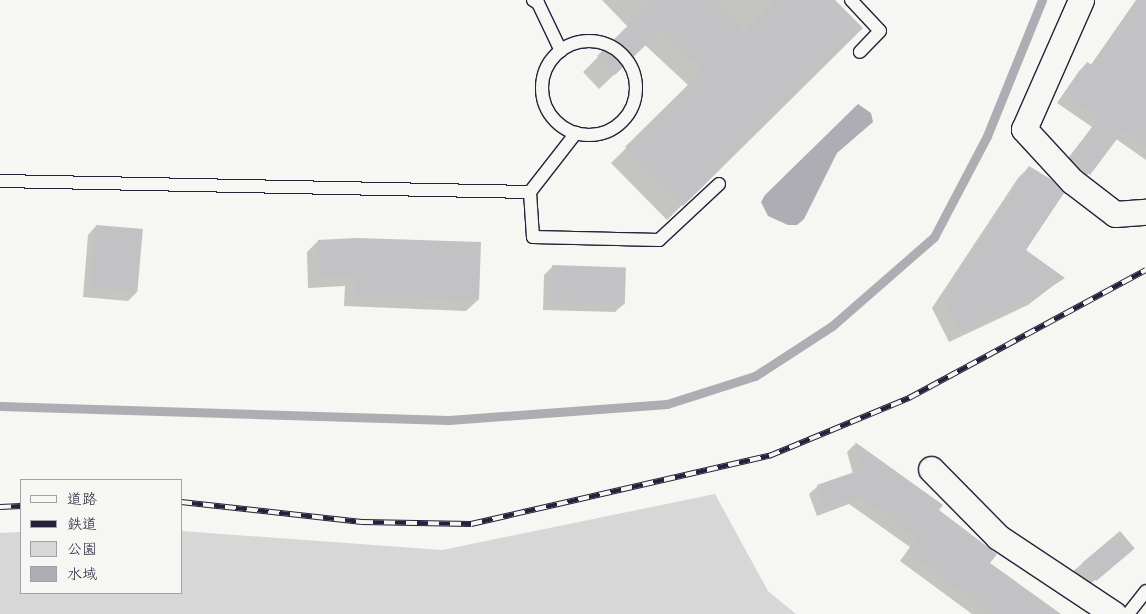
<!DOCTYPE html>
<meta charset="utf-8">
<style>
body{margin:0}
#map{position:relative;width:1146px;height:614px;overflow:hidden;background:#f6f6f2;font-family:Mynerve,"Klee One",sans-serif}
div>[style]{position:absolute}
.green>*{inset:0;background:#d7d7d7}
.water>*{inset:0;background:#adadb3}
.shadow>*{inset:0;background:#0003;transform-origin:0 0}
.stream>*{height:9px;margin:-4.5px;padding:0 4.5px;transform-origin:4.5px;border-radius:4.5px;background:#adadb3}
.building>*{inset:0;background:#c2c2c4;transform-origin:0 0}
.roads{filter:drop-shadow(1px 0 #22223b) drop-shadow(-1px 0 #22223b) drop-shadow(0 1px #22223b) drop-shadow(0 -1px #22223b)}
.service>*{height:12px;margin:-6px;padding:0 6px;transform-origin:6px;border-radius:6px;background:#f6f6f2}
.service>.ring{margin:-6px;padding:0;box-sizing:content-box;background:none;border:12px solid #f6f6f2;border-radius:50%}
.minor>*{height:25px;margin:-12.5px;padding:0 12.5px;transform-origin:12.5px;border-radius:12.5px;background:#f6f6f2}
.rail>*{height:5.5px;margin-top:-2.75px;transform-origin:0;background:repeating-linear-gradient(90deg,#f6f6f2 0 11px,#22223b 0 22px);box-sizing:border-box;border-block:1px solid #22223b}
span{translate:-50% -50%;white-space:nowrap;text-align:center;line-height:1.15;-webkit-text-stroke:5px #f6f6f2;paint-order:stroke}
.legend{position:absolute;left:20px;top:479px;width:162px;height:115px;box-sizing:border-box;background:#f6f6f2;border:1px solid #a1a1a9;margin:0;padding:6px 9px;list-style:none;font-size:15px;color:#22223b}
.legend li{display:flex;align-items:center;gap:10px;height:25px}
.legend b{width:25px;border:1px solid #a1a1a9}
</style>
<div id="map">
<div class="green">
<i style="clip-path:polygon(715px 494px,768px 591px,796px 614px,0 614px,0 533px,21px 532px,21px 593px,181px 593px,181px 531px,442px 550px)"></i>
</div>
<div class="water">
<i style="clip-path:polygon(858px 104px,871px 113px,873px 122px,837px 153px,804px 219px,797px 225px,788px 225px,768px 216px,761px 202px,765px 195px)"></i>
</div>
<div class="shadow">
<i style="clip-path:polygon(602px 0,833px 0,861px 28px,667px 220px,611px 163px,689px 86px,645px 45px,599px 89px,583px 72px,628px 27px)"></i>
<i style="clip-path:polygon(1136px 0,1146px 0,1146px 160px,1116px 139px,1081px 183px,1062px 166px,1092px 127px,1057px 103px,1079px 71px,1087px 63px,1090px 66px)"></i>
<i style="clip-path:polygon(1029px 167px,1024px 251px,1063px 278px,1028px 305px,949px 342px,932px 308px,1018px 178px)"></i>
<i style="clip-path:polygon(96px 226px,137px 292px,128px 301px,83px 297px,88px 235px)"></i>
<i style="clip-path:polygon(318px 241px,478px 300px,466px 311px,344px 306px,345px 286px,308px 288px,307px 252px)"></i>
<i style="clip-path:polygon(553px 266px,624px 304px,615px 312px,543px 310px,544px 275px)"></i>
<i style="clip-path:polygon(855px 444px,941px 506px,938px 510px,988px 564px,1058px 614px,972px 614px,900px 561px,910px 547px,849px 504px,817px 516px,809px 494px,818px 486px,853px 474px,847px 452px)"></i>
<i style="left:1120px;top:533px;width:21px;height:62px;rotate:51deg"></i>
</div>
<div class="stream">
<i style="left:0;top:406px;width:449px;rotate:1.8deg"></i>
<i style="left:449px;top:420px;width:219px;rotate:-4.2deg"></i>
<i style="left:667px;top:404px;width:92px;rotate:-17.7deg"></i>
<i style="left:755px;top:376px;width:92px;rotate:-33deg"></i>
<i style="left:832px;top:326px;width:135px;rotate:-41.1deg"></i>
<i style="left:934px;top:237px;width:114px;rotate:-62.3deg"></i>
<i style="left:987px;top:136px;width:147px;rotate:-68deg"></i>
</div>
<div class="building">
<i style="clip-path:polygon(654px 0,714px 0,744px 31px,775px 0,835px 0,863px 28px,683px 206px,625px 147px,703px 70px,660px 31px,615px 75px,597px 56px)"></i>
<i style="clip-path:polygon(1137px 0,1146px 0,1146px 147px,1123px 131px,1090px 175px,1070px 157px,1099px 118px,1064px 94px,1087px 62px,1092px 65px)"></i>
<i style="clip-path:polygon(1029px 166px,1052px 180px,1064px 193px,1026px 250px,1065px 278px,1040px 294px,960px 332px,943px 296px)"></i>
<i style="left:96px;top:225px;width:47px;height:63px;rotate:5deg"></i>
<i style="clip-path:polygon(357px 238px,481px 242px,479px 300px,355px 295px,356px 275px,319px 277px,318px 240px)"></i>
<i style="left:552px;top:265px;width:74px;height:37px;rotate:2deg"></i>
<i style="clip-path:polygon(855px 442px,943px 505px,939px 510px,997px 554px,990px 563px,1061px 614px,992px 614px,907px 552px,918px 539px,869px 503px,858px 497px,825px 508px,817px 485px,863px 469px)"></i>
<i style="left:1120px;top:531px;width:23px;height:50px;rotate:50deg"></i>
</div>
<div class="roads">
<div class="service">
<i style="left:533px;top:0;width:6px;rotate:31deg"></i>
<i style="left:538px;top:3px;width:53px;rotate:64.4deg"></i>
<i style="left:851px;top:0;width:42px;rotate:46.9deg"></i>
<i style="left:880px;top:31px;width:29px;rotate:134deg"></i>
<i class="ring" style="left:542px;top:41px;width:82px;height:82px"></i>
<i style="left:0;top:181px;width:530px;rotate:1.19deg"></i>
<i style="left:530px;top:192px;width:75px;rotate:-52.1deg"></i>
<i style="left:530px;top:192px;width:45px;rotate:86.2deg"></i>
<i style="left:533px;top:237px;width:126px;rotate:1.4deg"></i>
<i style="left:659px;top:240px;width:82px;rotate:-43deg"></i>
<i style="left:1128px;top:614px;width:29px;rotate:-52deg"></i>
</div>
<div class="minor">
<i style="left:1081px;top:0;width:141px;rotate:113.8deg"></i>
<i style="left:1024px;top:129px;width:71px;rotate:47.3deg"></i>
<i style="left:1072px;top:181px;width:54px;rotate:37.5deg"></i>
<i style="left:1115px;top:214px;width:31px;rotate:-4deg"></i>
<i style="left:931px;top:469px;width:95px;rotate:45.4deg"></i>
<i style="left:998px;top:537px;width:139px;rotate:33.6deg"></i>
</div>
</div>
<div class="rail">
<i style="left:181px;top:502px;width:182px;rotate:6.3deg"></i>
<i style="left:362px;top:522px;width:109px;rotate:1.1deg"></i>
<i style="left:471px;top:524px;width:306px;rotate:-12.9deg"></i>
<i style="left:769px;top:456px;width:152px;rotate:-22.5deg"></i>
<i style="left:909px;top:398px;width:269px;rotate:-28.4deg"></i>
<i style="left:0;top:507px;width:21px;rotate:-3deg"></i>
</div>
<ul class="legend">
<li><b style="height:6px;background:#f6f6f2"></b>道路</li>
<li><b style="height:6px;background:#22223b"></b>鉄道</li>
<li><b style="height:14px;background:#d7d7d7"></b>公園</li>
<li><b style="height:14px;background:#adadb3"></b>水域</li>
</ul>
</div>
